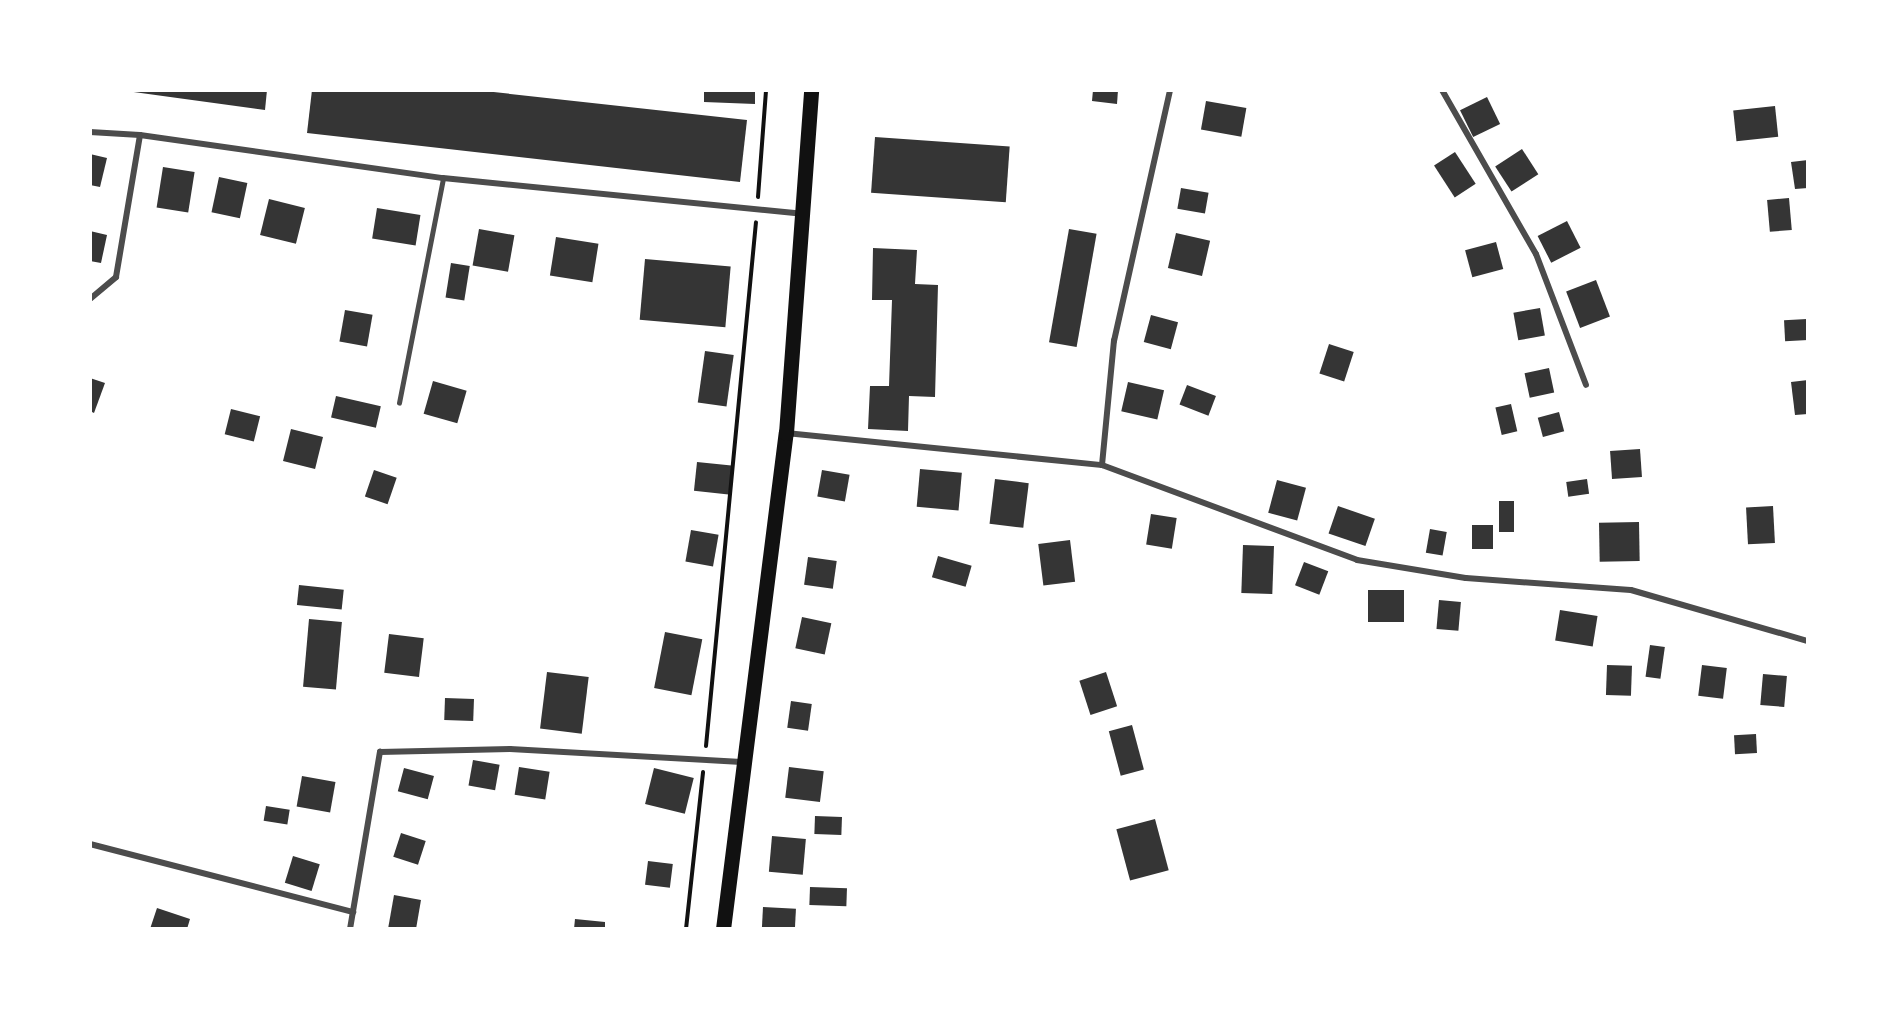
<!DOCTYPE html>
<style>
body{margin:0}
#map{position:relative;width:1898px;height:1019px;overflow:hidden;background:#fff;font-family:Raleway,sans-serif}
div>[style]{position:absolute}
.building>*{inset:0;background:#353535;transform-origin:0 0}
.path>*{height:4px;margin:-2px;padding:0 2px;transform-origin:2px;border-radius:2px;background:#111}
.service>*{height:4.5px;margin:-2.25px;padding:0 2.25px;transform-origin:2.25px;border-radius:2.25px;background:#4c4c4c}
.minor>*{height:6px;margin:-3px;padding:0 3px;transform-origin:3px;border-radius:3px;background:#4c4c4c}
.primary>*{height:15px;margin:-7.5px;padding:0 7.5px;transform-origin:7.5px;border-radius:7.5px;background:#111}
span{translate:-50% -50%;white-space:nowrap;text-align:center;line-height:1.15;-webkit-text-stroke:5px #fff;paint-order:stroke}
.frame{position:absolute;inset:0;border:92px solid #fff;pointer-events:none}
</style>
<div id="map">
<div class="building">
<i style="clip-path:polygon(119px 90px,267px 90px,265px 110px)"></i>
<i style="clip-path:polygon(312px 90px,475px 90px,747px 120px,740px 182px,307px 133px)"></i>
<i style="clip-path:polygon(704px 90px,755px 90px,755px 104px,704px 102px)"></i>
<i style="clip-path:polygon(1093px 90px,1118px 90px,1117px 104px,1092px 101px)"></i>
<i style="left:1487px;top:97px;width:30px;height:30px;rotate:64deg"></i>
<i style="left:1206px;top:101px;width:41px;height:29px;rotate:10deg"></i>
<i style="left:1775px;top:106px;width:31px;height:42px;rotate:84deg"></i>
<i style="left:875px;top:137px;width:135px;height:56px;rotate:4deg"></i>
<i style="left:1522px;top:149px;width:30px;height:32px;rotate:57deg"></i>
<i style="left:1455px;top:152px;width:38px;height:25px;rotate:57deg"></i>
<i style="clip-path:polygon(90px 154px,107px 158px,100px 187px,90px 185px)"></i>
<i style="clip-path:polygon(1808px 160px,1808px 188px,1795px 189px,1791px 162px)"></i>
<i style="left:163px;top:167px;width:32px;height:41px;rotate:9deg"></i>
<i style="left:219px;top:177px;width:29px;height:36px;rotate:12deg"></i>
<i style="left:1181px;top:188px;width:28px;height:21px;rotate:10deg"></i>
<i style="left:1789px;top:198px;width:32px;height:22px;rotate:85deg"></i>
<i style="left:269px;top:199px;width:37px;height:37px;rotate:14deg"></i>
<i style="left:377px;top:208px;width:44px;height:31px;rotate:9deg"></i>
<i style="left:1567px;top:221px;width:30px;height:33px;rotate:63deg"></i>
<i style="left:479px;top:229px;width:36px;height:37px;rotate:10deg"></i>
<i style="left:1069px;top:229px;width:28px;height:115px;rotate:10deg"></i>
<i style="clip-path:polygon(90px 231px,107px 235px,101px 263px,90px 261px)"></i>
<i style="left:1176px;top:233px;width:35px;height:36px;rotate:13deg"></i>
<i style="left:556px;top:237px;width:43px;height:39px;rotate:9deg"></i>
<i style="left:1496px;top:242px;width:28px;height:32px;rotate:75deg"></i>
<i style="clip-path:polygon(873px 248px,917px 250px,915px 284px,938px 285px,935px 397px,909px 396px,908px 431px,868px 429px,870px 386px,889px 386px,892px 300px,872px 300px)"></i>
<i style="left:645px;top:259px;width:86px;height:61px;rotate:5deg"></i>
<i style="left:451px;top:263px;width:19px;height:35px;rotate:9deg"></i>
<i style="left:1596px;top:280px;width:39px;height:32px;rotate:69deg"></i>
<i style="left:1540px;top:308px;width:28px;height:27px;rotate:80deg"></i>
<i style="left:345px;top:310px;width:28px;height:32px;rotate:10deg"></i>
<i style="left:1151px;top:315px;width:28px;height:28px;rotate:15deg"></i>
<i style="left:1807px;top:319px;width:21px;height:23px;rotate:87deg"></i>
<i style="left:1329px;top:344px;width:26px;height:31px;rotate:18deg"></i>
<i style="left:705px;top:351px;width:29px;height:52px;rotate:8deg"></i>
<i style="left:1549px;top:368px;width:25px;height:25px;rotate:78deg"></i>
<i style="clip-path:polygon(90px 378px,105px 383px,94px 413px,90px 411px)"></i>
<i style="clip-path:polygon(1808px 380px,1808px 414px,1795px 415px,1791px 382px)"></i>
<i style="left:433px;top:381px;width:35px;height:34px;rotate:16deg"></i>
<i style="left:1128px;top:382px;width:37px;height:30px;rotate:13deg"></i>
<i style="left:1187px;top:385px;width:31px;height:21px;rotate:21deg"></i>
<i style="left:336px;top:396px;width:46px;height:22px;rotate:13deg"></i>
<i style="left:1511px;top:404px;width:28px;height:16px;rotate:77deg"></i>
<i style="left:231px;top:409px;width:30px;height:26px;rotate:14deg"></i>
<i style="left:1559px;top:412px;width:20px;height:22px;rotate:75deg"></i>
<i style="left:291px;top:429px;width:33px;height:33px;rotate:14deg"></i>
<i style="left:1640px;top:449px;width:28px;height:30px;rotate:86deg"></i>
<i style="left:697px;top:462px;width:37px;height:29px;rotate:6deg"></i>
<i style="left:920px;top:469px;width:42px;height:38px;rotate:5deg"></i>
<i style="left:374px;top:470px;width:24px;height:28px;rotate:19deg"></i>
<i style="left:822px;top:470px;width:28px;height:27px;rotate:10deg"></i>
<i style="left:995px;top:479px;width:34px;height:45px;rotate:7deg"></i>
<i style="left:1587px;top:479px;width:15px;height:21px;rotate:82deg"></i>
<i style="left:1277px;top:480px;width:30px;height:34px;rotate:15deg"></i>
<i style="left:1499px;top:501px;width:15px;height:31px"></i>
<i style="left:1338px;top:506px;width:39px;height:29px;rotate:19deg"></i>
<i style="left:1773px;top:506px;width:37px;height:27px;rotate:87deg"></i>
<i style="left:1151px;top:514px;width:26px;height:31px;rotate:9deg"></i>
<i style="left:1639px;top:522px;width:39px;height:40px;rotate:89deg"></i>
<i style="left:1472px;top:525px;width:21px;height:24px"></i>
<i style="left:1430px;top:529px;width:17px;height:24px;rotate:10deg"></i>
<i style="left:691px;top:530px;width:28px;height:32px;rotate:10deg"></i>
<i style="left:1070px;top:540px;width:42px;height:32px;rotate:83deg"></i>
<i style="left:1243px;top:545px;width:31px;height:48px;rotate:2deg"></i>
<i style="left:938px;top:556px;width:35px;height:22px;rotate:16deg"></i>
<i style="left:808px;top:557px;width:29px;height:28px;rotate:8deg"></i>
<i style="left:1304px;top:562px;width:26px;height:25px;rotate:21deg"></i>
<i style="left:299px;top:585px;width:45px;height:20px;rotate:6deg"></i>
<i style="left:1368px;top:590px;width:36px;height:32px"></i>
<i style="left:1439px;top:600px;width:22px;height:29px;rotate:5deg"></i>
<i style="left:1560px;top:610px;width:38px;height:31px;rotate:9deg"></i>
<i style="left:802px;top:617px;width:30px;height:32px;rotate:12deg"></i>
<i style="left:309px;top:619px;width:33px;height:68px;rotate:5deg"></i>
<i style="left:665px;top:632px;width:38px;height:57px;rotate:11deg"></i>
<i style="left:389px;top:634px;width:35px;height:39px;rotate:7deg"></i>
<i style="left:1650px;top:645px;width:15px;height:32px;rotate:8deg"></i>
<i style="left:1607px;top:665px;width:25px;height:30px;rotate:2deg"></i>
<i style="left:1702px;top:665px;width:25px;height:31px;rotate:7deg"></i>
<i style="left:547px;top:672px;width:42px;height:57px;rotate:7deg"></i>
<i style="left:1106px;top:672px;width:36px;height:28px;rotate:72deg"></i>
<i style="left:1763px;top:674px;width:24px;height:31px;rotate:5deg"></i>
<i style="left:445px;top:698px;width:29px;height:22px;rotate:2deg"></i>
<i style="left:791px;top:701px;width:21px;height:27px;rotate:8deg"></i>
<i style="left:1132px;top:725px;width:46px;height:24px;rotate:75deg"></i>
<i style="left:1756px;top:734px;width:19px;height:22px;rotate:87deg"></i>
<i style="left:473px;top:760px;width:27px;height:26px;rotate:10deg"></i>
<i style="left:519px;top:767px;width:31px;height:28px;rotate:9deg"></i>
<i style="left:789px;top:767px;width:35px;height:31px;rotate:7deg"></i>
<i style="left:404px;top:768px;width:31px;height:24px;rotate:15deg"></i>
<i style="left:654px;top:768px;width:41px;height:37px;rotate:14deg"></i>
<i style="left:302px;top:776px;width:34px;height:31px;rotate:10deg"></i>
<i style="left:266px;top:806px;width:24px;height:15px;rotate:9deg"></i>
<i style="left:815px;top:816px;width:27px;height:18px;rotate:2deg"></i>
<i style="left:1155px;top:819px;width:53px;height:40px;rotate:75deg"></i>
<i style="left:401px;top:833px;width:26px;height:25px;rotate:18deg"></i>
<i style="left:772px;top:836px;width:34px;height:36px;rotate:5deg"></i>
<i style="left:293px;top:856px;width:28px;height:28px;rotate:17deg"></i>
<i style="left:648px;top:861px;width:25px;height:24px;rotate:7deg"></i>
<i style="left:810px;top:887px;width:37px;height:18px;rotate:2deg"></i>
<i style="clip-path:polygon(394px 895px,421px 900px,416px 929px,388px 929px)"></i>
<i style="left:763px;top:907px;width:33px;height:22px;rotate:3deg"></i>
<i style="clip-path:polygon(157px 908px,190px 919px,187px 929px,150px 929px)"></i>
<i style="clip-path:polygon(575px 919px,605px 922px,605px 929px,574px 929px)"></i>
</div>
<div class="path">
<i style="left:758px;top:197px;width:107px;rotate:-85.7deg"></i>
<i style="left:706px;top:746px;width:526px;rotate:-84.55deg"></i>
<i style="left:686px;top:929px;width:158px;rotate:-83.8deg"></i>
</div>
<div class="service">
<i style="left:399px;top:403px;width:229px;rotate:-78.9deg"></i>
</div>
<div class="minor">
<i style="left:1442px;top:90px;width:189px;rotate:60.2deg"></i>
<i style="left:1536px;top:254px;width:140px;rotate:69.1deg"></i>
<i style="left:90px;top:132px;width:50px;rotate:3.4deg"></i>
<i style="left:140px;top:135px;width:306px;rotate:8.1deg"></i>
<i style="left:443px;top:178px;width:361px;rotate:5.7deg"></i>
<i style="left:90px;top:299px;width:34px;rotate:-40deg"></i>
<i style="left:116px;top:277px;width:144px;rotate:-80.4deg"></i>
<i style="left:786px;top:433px;width:318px;rotate:5.8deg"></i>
<i style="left:1102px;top:465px;width:272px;rotate:20.4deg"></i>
<i style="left:1357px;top:560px;width:110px;rotate:9.4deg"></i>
<i style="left:1466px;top:578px;width:165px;rotate:4.2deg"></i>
<i style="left:1631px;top:590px;width:184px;rotate:16.1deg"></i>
<i style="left:1102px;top:465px;width:125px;rotate:-84.5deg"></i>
<i style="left:1114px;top:341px;width:257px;rotate:-77.4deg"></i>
<i style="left:90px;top:844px;width:272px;rotate:14.5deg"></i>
<i style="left:350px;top:929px;width:180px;rotate:-80.4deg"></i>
<i style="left:380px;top:752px;width:130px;rotate:-1.3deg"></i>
<i style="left:510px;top:749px;width:232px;rotate:3.2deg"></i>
</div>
<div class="primary">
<i style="left:723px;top:929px;width:500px;rotate:-82.8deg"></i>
<i style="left:786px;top:433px;width:344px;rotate:-85.8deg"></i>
</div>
<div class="frame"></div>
</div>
